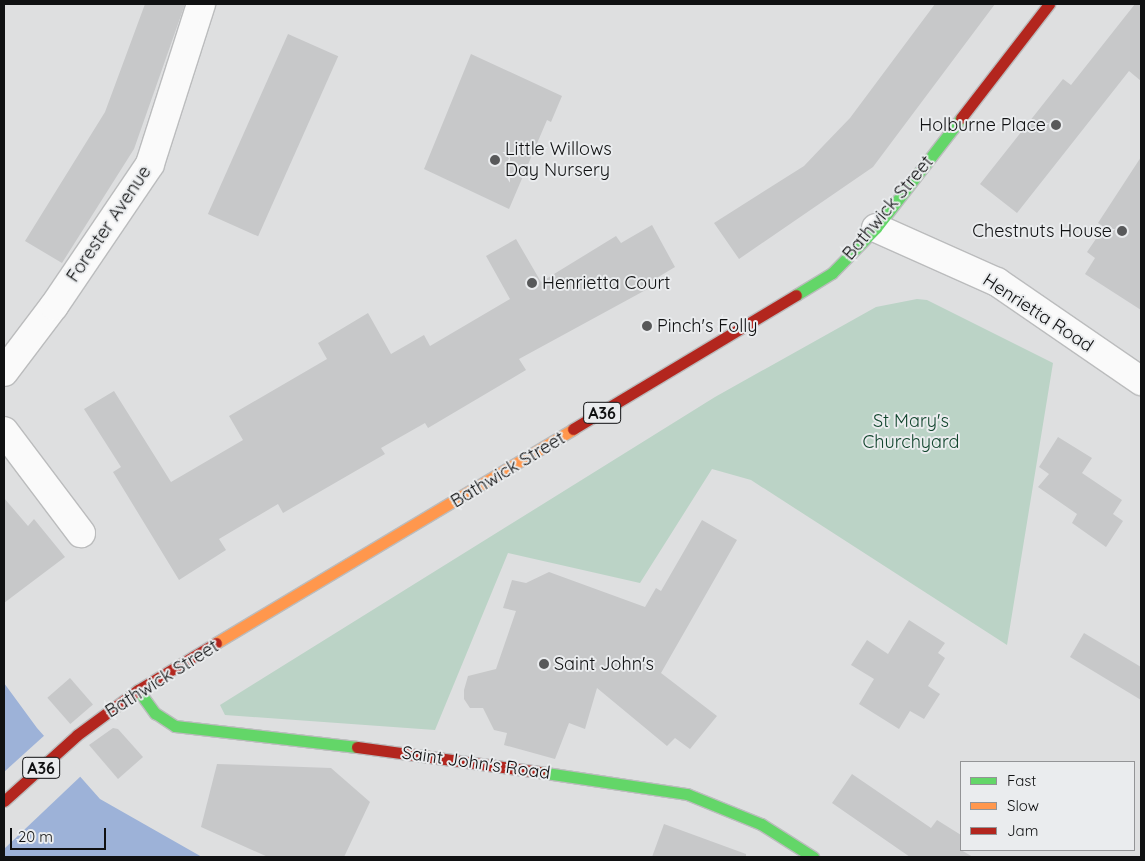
<!DOCTYPE html>
<style>
body{margin:0}
#map{position:relative;width:1145px;height:861px;overflow:hidden;background:#dedfe0;font-family:Quicksand,sans-serif}
div>[style]{position:absolute}
.green>*{inset:0;background:#bbd3c6}
.water>*{inset:0;background:#9db2d8}
.pier>*{inset:0;background:#dedfe0}
.building>*{inset:0;background:#c7c8c9;transform-origin:0 0}
.roads{filter:drop-shadow(1px 0 #bbbcbd) drop-shadow(-1px 0 #bbbcbd) drop-shadow(0 1px #bbbcbd) drop-shadow(0 -1px #bbbcbd)}
.street>*{height:28px;margin:-14px;padding:0 14px;transform-origin:14px;border-radius:14px;background:#fafafa}
.fast>*{height:11px;margin:-5.5px;padding:0 5.5px;transform-origin:5.5px;border-radius:5.5px;background:#63d668}
.slow>*{height:11px;margin:-5.5px;padding:0 5.5px;transform-origin:5.5px;border-radius:5.5px;background:#ff974d}
.jam>*{height:11px;margin:-5.5px;padding:0 5.5px;transform-origin:5.5px;border-radius:5.5px;background:#b3261e}
.dots>*{width:14px;height:14px;translate:-50% -50%;box-sizing:border-box;border:2px solid #eaecee;border-radius:50%}
span{translate:-50% -50%;white-space:nowrap;text-align:center;line-height:1.15;-webkit-text-stroke:4px #eaecee;paint-order:stroke}
.shield-label span{padding:1px 4px;background:#eaecee;border:1px solid;border-radius:4px;-webkit-text-stroke-width:0}
.shield-label{font-size:16px;color:#101112;font-weight:700}
.poi-label{font-size:18px;color:#101112}
.right{translate:-100% -50%;text-align:right}
.left{translate:0 -50%;text-align:left}
.street-label{font-size:18px;color:#101112}
.park-label{font-size:18px;color:#11452d}
.frame{position:absolute;inset:0;border:5px solid #101112;pointer-events:none}
.legend{position:absolute;left:960px;top:761px;width:175px;height:90px;box-sizing:border-box;background:#eaecee;border:1px solid #939496;margin:0;padding:6px 9px;list-style:none;font-size:15px;color:#101112}
.legend li{display:flex;align-items:center;gap:10px;height:25px}
.legend b{width:25px;border:1px solid #939496}
.scale{position:absolute;left:10px;top:828px;width:96px;height:22px;box-sizing:border-box;border:2px solid #101112;border-top:0;padding-left:6px;font-size:15px;line-height:18px;white-space:nowrap;color:#101112;-webkit-text-stroke:4px #eaecee;paint-order:stroke}
</style>
<div id="map">
<div class="green">
<i style="clip-path:polygon(917px 299px,927px 300px,1053px 363px,1007px 645px,751px 480px,712px 469px,640px 583px,508px 553px,435px 730px,225px 715px,220px 705px,715px 397px,876px 307px)"></i>
</div>
<div class="water">
<i style="clip-path:polygon(4px 683px,37px 728px,100px 799px,202px 857px,4px 857px)"></i>
</div>
<div class="pier">
<i style="clip-path:polygon(46px 734px,82px 775px,4px 849px,4px 772px)"></i>
</div>
<div class="building">
<i style="clip-path:polygon(145px 4px,185px 4px,134px 149px,62px 263px,25px 241px,105px 112px)"></i>
<i style="clip-path:polygon(935px 4px,995px 4px,873px 167px,739px 259px,714px 223px,804px 166px,823px 146px,850px 118px)"></i>
<i style="clip-path:polygon(1135px 4px,1141px 4px,1141px 81px,1129px 71px,1017px 213px,980px 184px,1063px 79px,1071px 85px)"></i>
<i style="left:288px;top:34px;width:55px;height:197px;rotate:24deg"></i>
<i style="clip-path:polygon(471px 54px,562px 96px,551px 122px,547px 120px,509px 209px,424px 169px)"></i>
<i style="clip-path:polygon(1141px 157px,1141px 310px,1085px 274px,1095px 258px,1087px 252px,1104px 227px,1098px 223px)"></i>
<i style="clip-path:polygon(652px 225px,675px 267px,650px 282px,653px 286px,519px 359px,526px 370px,428px 428px,425px 423px,381px 448px,385px 454px,283px 513px,278px 504px,219px 539px,226px 550px,179px 580px,113px 472px,121px 467px,84px 409px,114px 391px,171px 482px,243px 440px,229px 416px,327px 359px,318px 343px,368px 313px,391px 354px,424px 335px,430px 346px,510px 299px,486px 256px,516px 239px,541px 282px,616px 236px,621px 243px)"></i>
<i style="clip-path:polygon(1058px 437px,1092px 458px,1082px 473px,1122px 500px,1113px 514px,1123px 521px,1106px 547px,1072px 523px,1077px 514px,1038px 487px,1049px 474px,1039px 467px)"></i>
<i style="clip-path:polygon(4px 498px,28px 526px,34px 519px,65px 557px,4px 603px)"></i>
<i style="clip-path:polygon(702px 520px,737px 540px,661px 673px,717px 716px,690px 749px,675px 738px,667px 746px,597px 688px,585px 729px,569px 723px,555px 759px,504px 745px,507px 733px,494px 730px,483px 708px,470px 708px,464px 699px,464px 690px,468px 676px,496px 669px,516px 611px,503px 608px,512px 580px,526px 583px,549px 572px,645px 607px,656px 588px,661px 591px)"></i>
<i style="clip-path:polygon(909px 620px,945px 643px,938px 653px,945px 658px,928px 686px,940px 694px,924px 719px,910px 711px,899px 729px,859px 704px,874px 679px,851px 665px,867px 640px,888px 654px)"></i>
<i style="clip-path:polygon(1084px 633px,1141px 667px,1141px 700px,1070px 657px)"></i>
<i style="left:70px;top:678px;width:35px;height:30px;rotate:49deg"></i>
<i style="clip-path:polygon(113px 728px,118px 729px,143px 757px,118px 779px,89px 745px)"></i>
<i style="clip-path:polygon(217px 764px,331px 768px,370px 802px,344px 857px,268px 857px,201px 827px)"></i>
<i style="clip-path:polygon(852px 774px,931px 828px,937px 820px,961px 835px,961px 850px,973px 857px,910px 857px,832px 803px)"></i>
<i style="clip-path:polygon(664px 824px,746px 854px,746px 857px,652px 857px)"></i>
</div>
<div class="roads">
<div class="street">
<i style="left:876px;top:228px;width:133px;rotate:24.1deg"></i>
<i style="left:997px;top:282px;width:175px;rotate:34.5deg"></i>
<i style="left:4px;top:372px;width:83px;rotate:-52.9deg"></i>
<i style="left:54px;top:306px;width:171px;rotate:-55.9deg"></i>
<i style="left:150px;top:164px;width:168px;rotate:-72.3deg"></i>
<i style="left:4px;top:431px;width:128px;rotate:53deg"></i>
</div>
<div class="fast">
<i style="left:796px;top:295px;width:42px;rotate:-31.4deg"></i>
<i style="left:832px;top:273px;width:63px;rotate:-45.6deg"></i>
<i style="left:876px;top:228px;width:139px;rotate:-52.3deg"></i>
<i style="left:138px;top:690px;width:29px;rotate:54deg"></i>
<i style="left:155px;top:713px;width:24px;rotate:33deg"></i>
<i style="left:175px;top:726px;width:183px;rotate:6.6deg"></i>
<i style="left:539px;top:772px;width:150px;rotate:8.5deg"></i>
<i style="left:687px;top:794px;width:80px;rotate:22.1deg"></i>
<i style="left:761px;top:824px;width:62px;rotate:32.4deg"></i>
</div>
<div class="slow">
<i style="left:216px;top:643px;width:416px;rotate:-30.9deg"></i>
</div>
<div class="jam">
<i style="left:961px;top:118px;width:144px;rotate:-52.3deg"></i>
<i style="left:573px;top:429px;width:260px;rotate:-31deg"></i>
<i style="left:357px;top:747px;width:184px;rotate:7.8deg"></i>
<i style="left:4px;top:801px;width:98px;rotate:-42.1deg"></i>
<i style="left:77px;top:735px;width:76px;rotate:-36.4deg"></i>
<i style="left:138px;top:690px;width:91px;rotate:-31.1deg"></i>
</div>
</div>
<div class="dots">
<i style="left:1056px;top:125px;background:#58595a"></i>
<i style="left:495px;top:160px;background:#58595a"></i>
<i style="left:1122px;top:231px;background:#58595a"></i>
<i style="left:532px;top:283px;background:#58595a"></i>
<i style="left:647px;top:326px;background:#58595a"></i>
<i style="left:544px;top:664px;background:#58595a"></i>
</div>
<div class="shield-label">
<span style="left:602px;top:413px">A36</span>
<span style="left:41px;top:768px">A36</span>
</div>
<div class="poi-label">
<span class="right" style="left:1046px;top:125px">Holburne Place</span>
<span class="left" style="left:505px;top:160px">Little Willows<br>Day Nursery</span>
<span class="right" style="left:1112px;top:231px">Chestnuts House</span>
<span class="left" style="left:542px;top:283px">Henrietta Court</span>
<span class="left" style="left:657px;top:326px">Pinch's Folly</span>
<span class="left" style="left:554px;top:664px">Saint John's</span>
</div>
<div class="street-label">
<span style="left:888px;top:208px;rotate:-50deg">Bathwick Street</span>
<span style="left:109px;top:224px;rotate:-56deg">Forester Avenue</span>
<span style="left:1038px;top:313px;rotate:33deg">Henrietta Road</span>
<span style="left:508px;top:470px;rotate:-31deg">Bathwick Street</span>
<span style="left:162px;top:679px;rotate:-32deg">Bathwick Street</span>
<span style="left:476px;top:763px;rotate:8deg">Saint John's Road</span>
</div>
<div class="park-label">
<span style="left:911px;top:432px">St Mary's<br>Churchyard</span>
</div>
<div class="frame"></div>
<ul class="legend">
<li><b style="height:6px;background:#63d668"></b>Fast</li>
<li><b style="height:6px;background:#ff974d"></b>Slow</li>
<li><b style="height:6px;background:#b3261e"></b>Jam</li>
</ul>
<div class="scale">20 m</div>
</div>
